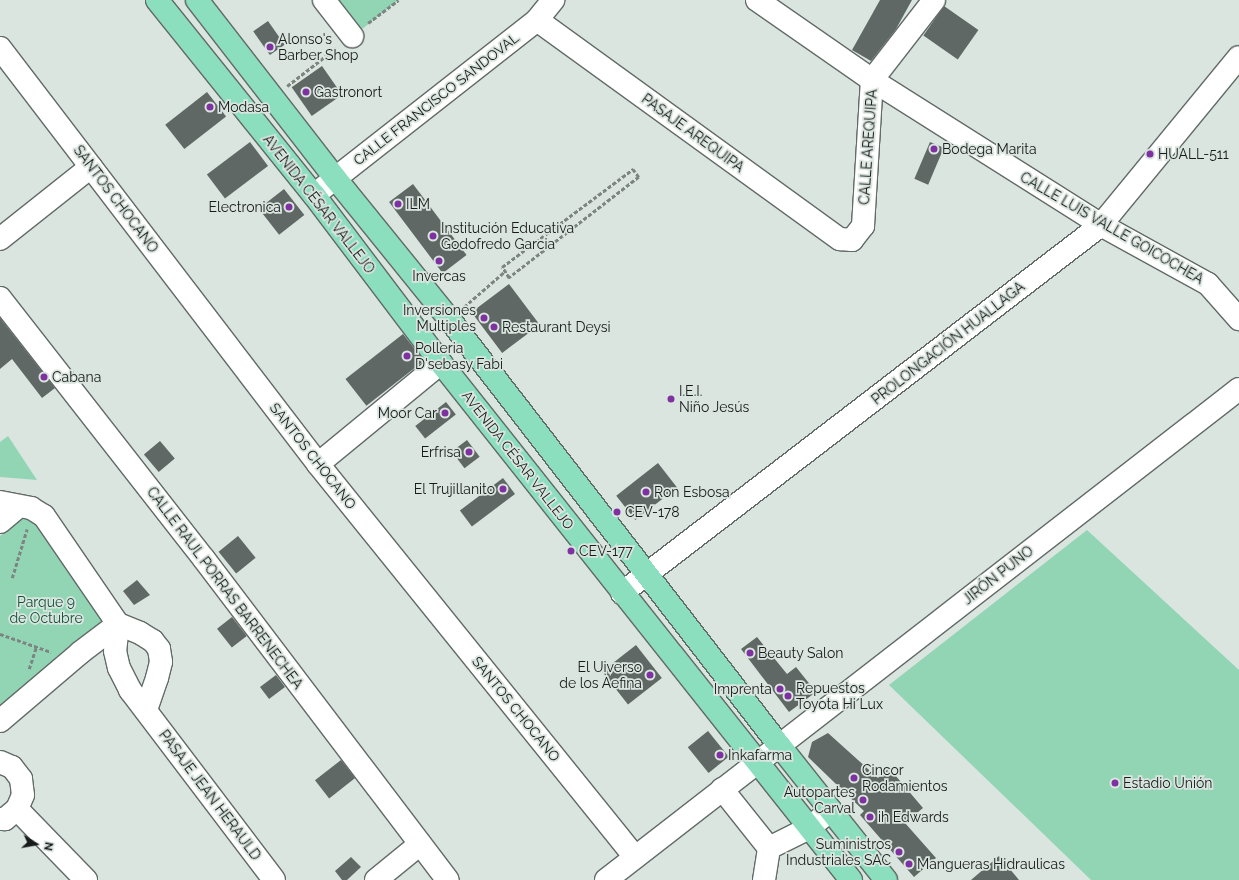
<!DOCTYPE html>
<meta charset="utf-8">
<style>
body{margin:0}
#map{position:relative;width:1239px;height:880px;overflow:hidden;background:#dbe5e0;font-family:Raleway,sans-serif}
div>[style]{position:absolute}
.green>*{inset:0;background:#91d5b5}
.building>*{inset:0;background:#5f6864;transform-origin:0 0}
.path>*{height:2.5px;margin-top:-1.25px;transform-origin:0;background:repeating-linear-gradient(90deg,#7d8481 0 4px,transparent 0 6px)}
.roads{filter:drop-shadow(1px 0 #626b67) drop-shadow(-1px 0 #626b67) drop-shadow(0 1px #626b67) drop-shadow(0 -1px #626b67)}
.minor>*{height:22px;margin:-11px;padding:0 11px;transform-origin:11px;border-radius:11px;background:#fff}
.major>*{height:22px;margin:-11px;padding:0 11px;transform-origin:11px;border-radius:11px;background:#8bdfbf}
.dots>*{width:11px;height:11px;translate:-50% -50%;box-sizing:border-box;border:2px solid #dbe5e0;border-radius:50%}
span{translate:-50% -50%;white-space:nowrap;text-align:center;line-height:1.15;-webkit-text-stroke:3.5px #dbe5e0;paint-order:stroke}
.poi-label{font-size:14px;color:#171b19}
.left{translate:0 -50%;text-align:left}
.right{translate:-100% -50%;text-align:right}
.street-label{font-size:14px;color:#171b19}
.park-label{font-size:14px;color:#125139}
.north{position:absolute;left:16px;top:824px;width:40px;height:40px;-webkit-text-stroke:3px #dbe5e0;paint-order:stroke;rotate:101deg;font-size:11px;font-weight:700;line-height:16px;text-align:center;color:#171b19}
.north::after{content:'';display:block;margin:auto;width:14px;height:18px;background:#171b19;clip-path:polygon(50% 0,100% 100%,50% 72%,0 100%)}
</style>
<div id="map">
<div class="green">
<i style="clip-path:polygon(332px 0,399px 0,357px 33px)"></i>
<i style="clip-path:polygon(8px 436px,37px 480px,0 477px,0 442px)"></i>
<i style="clip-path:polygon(28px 514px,40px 522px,107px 621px,0 709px,0 536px)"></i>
<i style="clip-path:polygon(1087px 530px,1239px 670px,1239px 880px,1091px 880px,889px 685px)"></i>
</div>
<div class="building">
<i style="clip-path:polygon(880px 0,912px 0,896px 29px,871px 61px,852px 50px)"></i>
<i style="left:944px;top:6px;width:42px;height:36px;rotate:35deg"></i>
<i style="left:268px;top:21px;width:29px;height:18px;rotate:55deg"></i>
<i style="left:322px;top:66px;width:35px;height:37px;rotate:55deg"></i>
<i style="left:207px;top:92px;width:31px;height:53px;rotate:52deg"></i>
<i style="left:250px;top:142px;width:30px;height:54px;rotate:53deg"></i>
<i style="left:930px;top:142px;width:15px;height:40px;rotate:23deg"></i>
<i style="left:413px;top:184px;width:89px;height:30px;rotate:53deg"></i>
<i style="left:284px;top:189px;width:33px;height:32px;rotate:52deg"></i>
<i style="left:509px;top:284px;width:51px;height:47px;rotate:53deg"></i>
<i style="clip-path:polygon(0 318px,55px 388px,42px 398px,12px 359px,0 369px)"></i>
<i style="left:403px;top:334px;width:34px;height:73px;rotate:52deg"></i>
<i style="left:446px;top:402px;width:16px;height:39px;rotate:52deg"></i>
<i style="left:467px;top:440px;width:21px;height:19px;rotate:53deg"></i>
<i style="left:160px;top:441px;width:23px;height:21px;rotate:50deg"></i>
<i style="left:658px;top:463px;width:31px;height:53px;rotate:52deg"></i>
<i style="left:503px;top:478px;width:20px;height:54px;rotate:53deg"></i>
<i style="left:238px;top:536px;width:28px;height:25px;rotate:51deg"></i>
<i style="clip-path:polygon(137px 580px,150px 595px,134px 605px,123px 591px)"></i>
<i style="left:232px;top:617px;width:24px;height:19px;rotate:52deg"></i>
<i style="clip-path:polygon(757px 637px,787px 674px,796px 667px,816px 692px,789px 712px,741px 649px)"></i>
<i style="left:636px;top:645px;width:42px;height:43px;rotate:52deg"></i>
<i style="left:276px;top:675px;width:15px;height:20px;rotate:53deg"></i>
<i style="left:708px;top:731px;width:33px;height:26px;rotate:51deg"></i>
<i style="clip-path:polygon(828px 733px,878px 778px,889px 768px,923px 808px,905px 823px,936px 858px,914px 877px,860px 815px,864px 811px,808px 757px,812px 742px)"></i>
<i style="left:341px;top:760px;width:23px;height:33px;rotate:52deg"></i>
<i style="clip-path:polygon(999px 856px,1019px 880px,971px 880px)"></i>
<i style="clip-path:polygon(351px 857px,361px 867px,347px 880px,342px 880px,335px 871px)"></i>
</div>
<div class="path">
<i style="left:368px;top:23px;width:38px;rotate:-37deg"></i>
<i style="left:287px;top:86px;width:62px;rotate:-37.8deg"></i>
<i style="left:633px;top:169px;width:10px;rotate:53deg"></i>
<i style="left:639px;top:177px;width:165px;rotate:142.2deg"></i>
<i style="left:509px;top:278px;width:13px;rotate:-122deg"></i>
<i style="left:502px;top:267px;width:164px;rotate:-36.8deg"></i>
<i style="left:464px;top:307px;width:53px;rotate:-41.2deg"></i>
<i style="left:12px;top:578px;width:51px;rotate:-73deg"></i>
<i style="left:0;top:634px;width:54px;rotate:19.4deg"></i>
<i style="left:29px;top:669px;width:23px;rotate:-72deg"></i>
</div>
<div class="roads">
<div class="minor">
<i style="left:324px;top:0;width:46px;rotate:52.1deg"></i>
<i style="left:757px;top:0;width:140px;rotate:34.8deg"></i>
<i style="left:872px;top:80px;width:271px;rotate:32.3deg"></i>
<i style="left:1101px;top:225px;width:122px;rotate:28.9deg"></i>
<i style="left:1208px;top:284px;width:47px;rotate:48.5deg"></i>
<i style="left:537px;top:20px;width:374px;rotate:35.9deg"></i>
<i style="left:840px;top:239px;width:12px;rotate:5deg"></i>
<i style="left:852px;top:240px;width:18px;rotate:-52deg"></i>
<i style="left:863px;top:226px;width:146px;rotate:-86.5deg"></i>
<i style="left:872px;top:80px;width:101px;rotate:-52.2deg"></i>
<i style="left:0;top:48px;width:524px;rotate:52.6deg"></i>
<i style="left:318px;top:464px;width:505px;rotate:51.11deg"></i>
<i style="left:314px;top:195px;width:283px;rotate:-38.1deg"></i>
<i style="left:537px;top:20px;width:26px;rotate:-51deg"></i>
<i style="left:0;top:239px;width:116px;rotate:-38.4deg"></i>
<i style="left:0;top:298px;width:331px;rotate:52deg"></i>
<i style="left:204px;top:559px;width:403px;rotate:52.8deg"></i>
<i style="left:318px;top:464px;width:159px;rotate:-39.4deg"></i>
<i style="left:0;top:502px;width:32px;rotate:11deg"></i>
<i style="left:31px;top:508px;width:15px;rotate:32deg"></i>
<i style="left:44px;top:516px;width:131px;rotate:55.6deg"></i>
<i style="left:118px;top:624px;width:24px;rotate:22deg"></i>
<i style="left:140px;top:633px;width:15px;rotate:32deg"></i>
<i style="left:153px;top:641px;width:10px;rotate:53deg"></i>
<i style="left:159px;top:649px;width:13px;rotate:81deg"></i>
<i style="left:161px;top:662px;width:16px;rotate:104deg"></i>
<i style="left:157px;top:678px;width:34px;rotate:109deg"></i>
<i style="left:0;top:522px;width:23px;rotate:-40deg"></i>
<i style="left:622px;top:593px;width:604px;rotate:-37.53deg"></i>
<i style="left:1101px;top:225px;width:217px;rotate:-50.6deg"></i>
<i style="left:118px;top:624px;width:27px;rotate:96deg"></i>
<i style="left:115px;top:651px;width:17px;rotate:77deg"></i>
<i style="left:119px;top:668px;width:25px;rotate:63deg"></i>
<i style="left:130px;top:690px;width:238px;rotate:52.8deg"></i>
<i style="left:0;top:721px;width:106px;rotate:-40.4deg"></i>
<i style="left:81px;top:652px;width:46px;rotate:-37.1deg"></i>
<i style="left:0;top:762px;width:13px;rotate:23deg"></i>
<i style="left:12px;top:767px;width:15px;rotate:53deg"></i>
<i style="left:21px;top:779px;width:16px;rotate:83deg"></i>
<i style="left:23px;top:795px;width:15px;rotate:113deg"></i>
<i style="left:17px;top:809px;width:16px;rotate:140deg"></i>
<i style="left:5px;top:819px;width:5px;rotate:180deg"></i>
<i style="left:722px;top:789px;width:75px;rotate:51.5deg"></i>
<i style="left:17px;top:809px;width:99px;rotate:45.8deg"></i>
<i style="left:769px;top:848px;width:45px;rotate:-26.6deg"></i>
<i style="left:809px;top:828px;width:28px;rotate:-39deg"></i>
<i style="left:376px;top:880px;width:57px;rotate:-39.3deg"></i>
<i style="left:606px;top:880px;width:801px;rotate:-37.8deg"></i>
<i style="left:764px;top:880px;width:32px;rotate:-81deg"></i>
</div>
<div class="major">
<i style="left:157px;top:0;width:250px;rotate:51.2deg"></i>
<i style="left:314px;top:195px;width:211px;rotate:52.9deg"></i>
<i style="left:441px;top:363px;width:660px;rotate:51.58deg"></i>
<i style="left:197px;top:0;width:225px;rotate:52.2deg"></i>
<i style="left:335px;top:178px;width:183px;rotate:51deg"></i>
<i style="left:450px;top:320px;width:537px;rotate:52.26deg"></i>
<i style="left:779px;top:745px;width:172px;rotate:51.6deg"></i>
</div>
</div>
<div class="dots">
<i style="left:270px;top:47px;background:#7f30a1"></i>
<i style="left:306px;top:92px;background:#7f30a1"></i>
<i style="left:210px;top:107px;background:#7f30a1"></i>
<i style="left:934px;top:149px;background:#7f30a1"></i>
<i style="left:1150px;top:154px;background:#7f30a1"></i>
<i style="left:398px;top:204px;background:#7f30a1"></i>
<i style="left:289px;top:207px;background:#7f30a1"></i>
<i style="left:433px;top:236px;background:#7f30a1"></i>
<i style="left:439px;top:261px;background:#7f30a1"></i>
<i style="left:484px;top:318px;background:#7f30a1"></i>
<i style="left:494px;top:327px;background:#7f30a1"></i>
<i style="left:407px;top:356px;background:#7f30a1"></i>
<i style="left:44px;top:377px;background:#7f30a1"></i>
<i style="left:671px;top:399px;background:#7f30a1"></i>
<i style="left:445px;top:413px;background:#7f30a1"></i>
<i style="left:469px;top:452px;background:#7f30a1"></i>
<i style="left:503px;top:489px;background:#7f30a1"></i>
<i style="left:646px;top:492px;background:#7f30a1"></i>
<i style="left:617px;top:512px;background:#7f30a1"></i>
<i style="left:571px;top:551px;background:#7f30a1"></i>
<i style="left:750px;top:653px;background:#7f30a1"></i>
<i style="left:650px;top:675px;background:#7f30a1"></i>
<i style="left:780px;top:689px;background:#7f30a1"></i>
<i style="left:788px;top:696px;background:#7f30a1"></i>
<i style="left:720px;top:755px;background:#7f30a1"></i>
<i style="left:854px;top:778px;background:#7f30a1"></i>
<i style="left:1115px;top:783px;background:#7f30a1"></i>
<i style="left:863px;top:800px;background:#7f30a1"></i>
<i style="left:870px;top:817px;background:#7f30a1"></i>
<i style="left:899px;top:852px;background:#7f30a1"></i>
<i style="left:909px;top:864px;background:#7f30a1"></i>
</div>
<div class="poi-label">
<span class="left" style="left:278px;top:47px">Alonso's<br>Barber Shop</span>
<span class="left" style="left:314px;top:92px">Gastronort</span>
<span class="left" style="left:218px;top:107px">Modasa</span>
<span class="left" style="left:942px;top:149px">Bodega Marita</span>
<span class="left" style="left:1158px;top:154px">HUALL-511</span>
<span class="left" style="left:406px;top:204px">ILM</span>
<span class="right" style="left:281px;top:207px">Electronica</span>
<span class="left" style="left:441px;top:236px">Institución Educativa<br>Godofredo Garcia</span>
<span style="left:439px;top:276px">Invercas</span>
<span class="right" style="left:476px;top:318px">Inversiones<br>Multiples</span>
<span class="left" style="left:502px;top:327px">Restaurant Deysi</span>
<span class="left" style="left:415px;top:356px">Polleria<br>D'sebasy Fabi</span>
<span class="left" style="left:52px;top:377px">Cabana</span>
<span class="left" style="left:679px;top:399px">I.E.I.<br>Niño Jesús</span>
<span class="right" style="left:437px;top:413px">Moor Car</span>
<span class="right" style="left:461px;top:452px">Erfrisa</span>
<span class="right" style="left:495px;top:489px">El Trujillanito</span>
<span class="left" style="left:654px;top:492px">Ron Esbosa</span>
<span class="left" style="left:625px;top:512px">CEV-178</span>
<span class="left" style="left:579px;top:551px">CEV-177</span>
<span class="left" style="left:758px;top:653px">Beauty Salon</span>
<span class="right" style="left:642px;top:675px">El Uiverso<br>de los Aefina</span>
<span class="left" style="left:796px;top:696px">Repuestos<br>Toyota Hi Lux</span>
<span class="right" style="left:772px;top:689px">Imprenta</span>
<span class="left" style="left:728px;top:755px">Inkafarma</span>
<span class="left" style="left:862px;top:778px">Cincor<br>Rodamientos</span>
<span class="left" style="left:1123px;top:783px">Estadio Unión</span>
<span class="right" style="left:855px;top:800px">Autopartes<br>Carval</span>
<span class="left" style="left:878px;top:817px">ih Edwards</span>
<span class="right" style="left:891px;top:852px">Suministros<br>Industriales SAC</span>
<span class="left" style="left:917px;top:864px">Mangueras Hidraulicas</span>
</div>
<div class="street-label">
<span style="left:436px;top:99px;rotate:-38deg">CALLE FRANCISCO SANDOVAL</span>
<span style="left:693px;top:133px;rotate:36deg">PASAJE AREQUIPA</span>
<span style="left:868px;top:147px;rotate:-86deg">CALLE AREQUIPA</span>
<span style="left:116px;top:199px;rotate:53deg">SANTOS CHOCANO</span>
<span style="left:319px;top:204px;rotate:52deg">AVENIDA CÉSAR VALLEJO</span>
<span style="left:1112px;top:228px;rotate:30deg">CALLE LUIS VALLE GOICOCHEA</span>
<span style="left:948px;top:343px;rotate:-38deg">PROLONGACIÓN HUALLAGA</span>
<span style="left:313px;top:456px;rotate:52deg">SANTOS CHOCANO</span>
<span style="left:518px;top:460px;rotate:52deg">AVENIDA CÉSAR VALLEJO</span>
<span style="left:998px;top:575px;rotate:-38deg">JIRÓN PUNO</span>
<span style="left:225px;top:588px;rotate:53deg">CALLE RAUL PORRAS BARRENECHEA</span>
<span style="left:516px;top:709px;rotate:51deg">SANTOS CHOCANO</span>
<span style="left:210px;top:795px;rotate:53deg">PASAJE JEAN HERAULD</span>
</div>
<div class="park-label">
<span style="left:46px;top:610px">Parque 9<br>de Octubre</span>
</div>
<div class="north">N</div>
</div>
